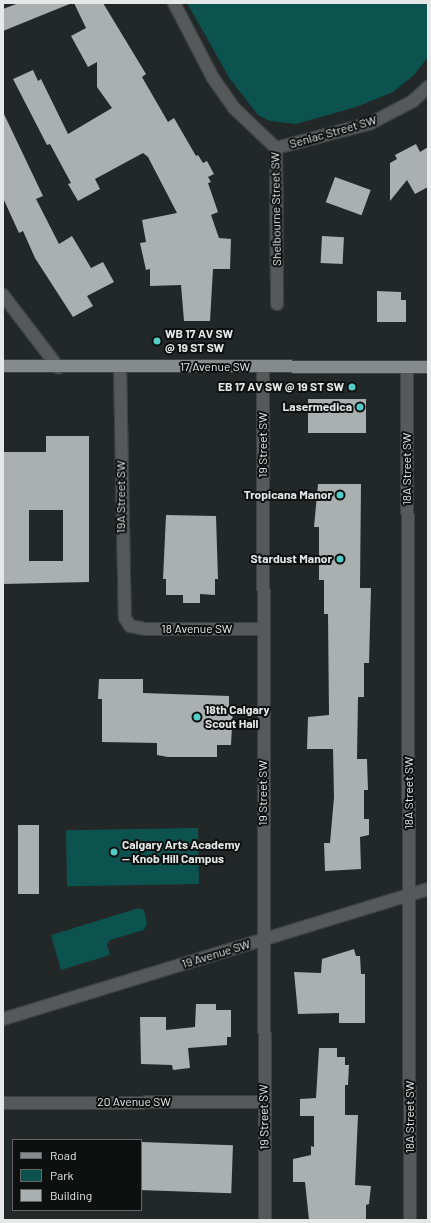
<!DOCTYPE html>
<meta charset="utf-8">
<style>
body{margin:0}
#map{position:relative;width:431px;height:1223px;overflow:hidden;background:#222727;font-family:Barlow,sans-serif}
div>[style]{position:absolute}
.green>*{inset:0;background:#0c5350;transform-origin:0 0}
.building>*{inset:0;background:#a9b0af;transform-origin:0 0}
.roads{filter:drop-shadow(1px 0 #3d4242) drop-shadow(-1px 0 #3d4242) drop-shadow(0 1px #3d4242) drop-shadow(0 -1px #3d4242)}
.minor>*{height:12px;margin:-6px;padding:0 6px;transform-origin:6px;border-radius:6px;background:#565959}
.major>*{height:12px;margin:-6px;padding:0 6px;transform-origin:6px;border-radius:6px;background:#858b8a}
.dots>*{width:11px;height:11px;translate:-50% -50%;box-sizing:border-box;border:2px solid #0d100f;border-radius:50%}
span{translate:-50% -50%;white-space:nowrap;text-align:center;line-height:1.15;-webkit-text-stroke:4px #0d100f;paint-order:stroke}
.street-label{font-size:12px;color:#e4e8e7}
.poi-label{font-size:12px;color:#e4e8e7;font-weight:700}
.left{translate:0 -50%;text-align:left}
.right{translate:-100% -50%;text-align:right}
.frame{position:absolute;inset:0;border:4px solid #e4e8e7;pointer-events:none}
.legend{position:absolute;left:12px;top:1139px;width:130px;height:72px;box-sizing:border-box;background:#0d100f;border:1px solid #636665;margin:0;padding:5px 7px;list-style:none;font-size:12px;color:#e4e8e7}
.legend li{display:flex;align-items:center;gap:8px;height:20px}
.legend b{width:20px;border:1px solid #636665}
</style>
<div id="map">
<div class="green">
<i style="clip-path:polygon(187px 3px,428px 3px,428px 57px,414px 75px,393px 92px,356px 107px,296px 124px,270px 121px,258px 115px,230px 79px)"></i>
<i style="left:198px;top:828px;width:56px;height:132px;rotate:89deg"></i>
<i style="clip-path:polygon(139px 908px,144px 910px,147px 924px,144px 930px,110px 940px,107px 945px,110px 955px,61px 970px,51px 935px)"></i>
</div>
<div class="building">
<i style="clip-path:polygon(19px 3px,72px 3px,3px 31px,3px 9px)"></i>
<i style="clip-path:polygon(74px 3px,103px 3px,146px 74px,142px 77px,168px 122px,174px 118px,196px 156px,198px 155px,203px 163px,207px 161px,214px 174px,208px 177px,211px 182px,208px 183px,218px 212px,211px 215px,219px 238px,231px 239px,230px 269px,213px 269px,210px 321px,184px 321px,181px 285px,150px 286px,150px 269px,146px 270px,140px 243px,146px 242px,142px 220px,177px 213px,148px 157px,143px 153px,95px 179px,100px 189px,78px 201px,68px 184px,71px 183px,50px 144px,47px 145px,13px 79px,33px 70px,38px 81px,41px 79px,68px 134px,112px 108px,97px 87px,97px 62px,88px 67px,71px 36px,86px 28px)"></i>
<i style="clip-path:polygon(3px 112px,43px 196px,36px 199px,59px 244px,72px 236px,91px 268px,103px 262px,114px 282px,87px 296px,93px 306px,73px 317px,35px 258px,23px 231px,19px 233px,3px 198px)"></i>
<i style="clip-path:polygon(416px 144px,420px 152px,428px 147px,428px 187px,415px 194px,407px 180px,390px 201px,390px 163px,397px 159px,395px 155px)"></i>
<i style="left:335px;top:177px;width:38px;height:27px;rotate:20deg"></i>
<i style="left:322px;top:236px;width:22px;height:27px;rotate:3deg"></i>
<i style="clip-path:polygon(377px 291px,401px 292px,401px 300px,406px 300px,406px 322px,377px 322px)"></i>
<i style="left:308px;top:399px;width:58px;height:34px"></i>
<i style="clip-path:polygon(evenodd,46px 436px,89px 436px,89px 582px,3px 584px,3px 452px,46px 452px,46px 436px,29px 510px,63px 510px,63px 561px,29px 561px,29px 510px)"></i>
<i style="clip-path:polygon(318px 484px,361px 484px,360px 588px,371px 588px,369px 663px,364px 663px,364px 697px,358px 697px,357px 759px,367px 759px,368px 790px,364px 790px,364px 819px,369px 819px,369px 835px,360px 837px,361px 869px,325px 871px,324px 843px,330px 843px,334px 797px,333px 749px,307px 749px,308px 717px,329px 715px,328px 614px,324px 614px,324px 580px,319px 580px,319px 527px,314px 527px)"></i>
<i style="clip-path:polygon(166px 515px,216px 516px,218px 579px,215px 579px,215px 595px,200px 594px,200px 603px,183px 603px,183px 595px,166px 595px,166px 579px,163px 579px)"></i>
<i style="clip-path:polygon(99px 679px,143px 679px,143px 693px,229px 696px,229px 706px,233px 708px,231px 745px,217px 745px,217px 757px,168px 757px,157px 755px,157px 743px,102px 742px,102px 699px,98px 699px)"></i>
<i style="left:18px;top:825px;width:21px;height:69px"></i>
<i style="clip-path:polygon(354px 949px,356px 956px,360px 956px,361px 974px,365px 974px,365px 1023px,339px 1023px,339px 1013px,298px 1014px,294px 972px,321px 973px,322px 959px)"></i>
<i style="clip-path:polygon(196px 1004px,216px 1004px,216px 1010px,231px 1010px,231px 1037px,227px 1037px,227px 1045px,188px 1048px,190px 1068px,173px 1070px,172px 1065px,141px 1064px,140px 1017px,166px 1017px,166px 1030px,195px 1027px)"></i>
<i style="clip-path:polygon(319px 1048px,337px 1048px,337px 1057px,345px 1057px,345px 1065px,349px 1065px,348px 1085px,345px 1085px,345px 1115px,358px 1115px,355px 1185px,371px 1186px,369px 1204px,366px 1205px,366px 1220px,309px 1220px,305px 1182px,293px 1182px,293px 1159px,311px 1155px,311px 1146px,314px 1147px,314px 1116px,300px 1116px,300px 1099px,316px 1098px)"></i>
<i style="left:141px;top:1142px;width:92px;height:48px;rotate:2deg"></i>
</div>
<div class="roads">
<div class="minor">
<i style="left:174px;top:3px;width:85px;rotate:62.5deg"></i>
<i style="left:213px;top:78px;width:37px;rotate:55deg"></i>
<i style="left:234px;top:108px;width:58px;rotate:43.6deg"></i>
<i style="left:276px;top:148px;width:156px;rotate:89.6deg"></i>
<i style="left:276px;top:148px;width:98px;rotate:-14.7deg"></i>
<i style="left:371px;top:123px;width:47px;rotate:-27.6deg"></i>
<i style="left:413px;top:101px;width:21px;rotate:-43deg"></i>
<i style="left:3px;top:295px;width:91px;rotate:52.6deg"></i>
<i style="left:120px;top:367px;width:251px;rotate:88.9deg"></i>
<i style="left:125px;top:618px;width:9px;rotate:58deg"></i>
<i style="left:130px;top:626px;width:15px;rotate:11deg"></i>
<i style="left:145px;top:629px;width:119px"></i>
<i style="left:263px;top:367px;width:853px;rotate:89.87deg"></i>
<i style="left:407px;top:367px;width:853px;rotate:89.8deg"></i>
<i style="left:3px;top:1019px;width:444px;rotate:-17deg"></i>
<i style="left:3px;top:1103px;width:261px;rotate:-0.2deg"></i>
</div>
<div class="major">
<i style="left:3px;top:366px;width:425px;rotate:0.1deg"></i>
</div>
</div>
<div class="dots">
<i style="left:157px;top:341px;background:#54cdc8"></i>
<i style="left:352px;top:387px;background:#54cdc8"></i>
<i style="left:360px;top:407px;background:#54cdc8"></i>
<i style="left:340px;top:495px;background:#54cdc8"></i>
<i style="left:340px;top:559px;background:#54cdc8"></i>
<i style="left:197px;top:717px;background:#54cdc8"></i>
<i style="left:114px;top:852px;background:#54cdc8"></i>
</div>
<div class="street-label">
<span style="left:333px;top:132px;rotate:-16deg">Senlac Street SW</span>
<span style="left:276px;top:209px;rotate:-91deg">Shelbourne Street SW</span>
<span style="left:215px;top:367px">17 Avenue SW</span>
<span style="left:263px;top:445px;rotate:-90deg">19 Street SW</span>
<span style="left:407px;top:469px;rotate:-90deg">18A Street SW</span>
<span style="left:121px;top:497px;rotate:-90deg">19A Street SW</span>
<span style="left:197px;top:629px">18 Avenue SW</span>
<span style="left:263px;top:793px;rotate:-90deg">19 Street SW</span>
<span style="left:409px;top:793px;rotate:-90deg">18A Street SW</span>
<span style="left:216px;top:954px;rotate:-17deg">19 Avenue SW</span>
<span style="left:134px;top:1102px">20 Avenue SW</span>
<span style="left:264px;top:1117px;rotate:-91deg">19 Street SW</span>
<span style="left:410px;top:1117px;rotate:-90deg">18A Street SW</span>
</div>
<div class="poi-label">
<span class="left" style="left:165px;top:341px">WB 17 AV SW<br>@ 19 ST SW</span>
<span class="right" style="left:344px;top:387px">EB 17 AV SW @ 19 ST SW</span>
<span class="right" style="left:352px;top:407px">Lasermedica</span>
<span class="right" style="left:332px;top:495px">Tropicana Manor</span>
<span class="right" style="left:332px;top:559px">Stardust Manor</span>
<span class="left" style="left:205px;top:717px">18th Calgary<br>Scout Hall</span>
<span class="left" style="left:122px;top:852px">Calgary Arts Academy<br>— Knob Hill Campus</span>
</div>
<div class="frame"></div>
<ul class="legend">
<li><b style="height:5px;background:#858b8a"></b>Road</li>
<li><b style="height:11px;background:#0c5350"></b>Park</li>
<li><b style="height:11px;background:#a9b0af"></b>Building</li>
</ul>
</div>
